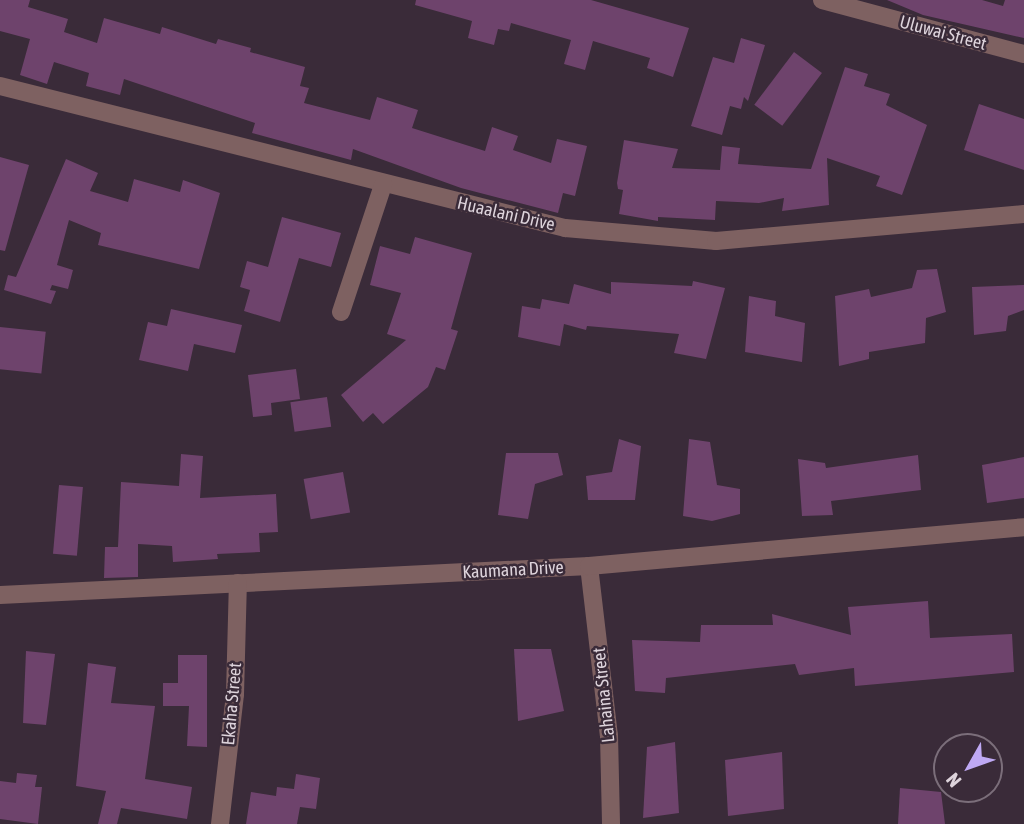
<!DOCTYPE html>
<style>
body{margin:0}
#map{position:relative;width:1024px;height:824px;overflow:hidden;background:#3a2b39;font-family:"Asap Condensed",sans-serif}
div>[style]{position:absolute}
.building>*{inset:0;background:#6e436c;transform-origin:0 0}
.minor>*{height:18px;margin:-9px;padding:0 9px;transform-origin:9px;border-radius:9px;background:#7e6161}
span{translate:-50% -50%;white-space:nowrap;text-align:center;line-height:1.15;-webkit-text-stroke:5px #3a2b39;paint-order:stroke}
.street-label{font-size:18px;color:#ddd3db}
.north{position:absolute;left:933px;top:733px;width:70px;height:70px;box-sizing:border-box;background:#3a2b39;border:2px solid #7b6e7a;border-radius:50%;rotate:230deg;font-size:19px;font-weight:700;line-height:28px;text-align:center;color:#ddd3db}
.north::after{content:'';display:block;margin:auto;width:24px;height:32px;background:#bfa9f4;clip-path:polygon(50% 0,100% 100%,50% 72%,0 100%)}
</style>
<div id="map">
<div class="building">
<i style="clip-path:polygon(0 0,30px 0,28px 7px,68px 19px,64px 32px,97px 43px,104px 18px,160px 34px,162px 27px,216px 44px,218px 39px,251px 48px,250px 52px,305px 67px,300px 86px,309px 88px,304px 103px,370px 120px,377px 97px,418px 110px,412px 128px,485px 151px,492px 127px,518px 136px,513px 150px,551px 163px,557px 139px,587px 146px,575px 196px,563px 193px,558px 213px,461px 188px,353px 149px,351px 160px,252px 133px,255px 123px,124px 79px,120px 95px,86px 86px,89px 73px,54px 62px,47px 84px,20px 75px,30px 39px,0 31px)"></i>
<i style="clip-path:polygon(416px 0,591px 0,689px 28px,673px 77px,647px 68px,650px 58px,593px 41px,585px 70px,564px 64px,571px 40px,511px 23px,509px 31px,498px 29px,494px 45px,468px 38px,472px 21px,415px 5px)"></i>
<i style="clip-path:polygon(887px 0,982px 0,1003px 6px,1005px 0,1024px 0,1024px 38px,923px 15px)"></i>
<i style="clip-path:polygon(741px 38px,765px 45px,748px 101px,744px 97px,741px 109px,730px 106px,722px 135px,691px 126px,713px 57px,734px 63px)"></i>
<i style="left:794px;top:52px;width:35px;height:66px;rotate:37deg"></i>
<i style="clip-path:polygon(845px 67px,868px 74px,864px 86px,890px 94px,886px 105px,927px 125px,902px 195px,876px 186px,880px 176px,827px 158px,829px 205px,782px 211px,784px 198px,759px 203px,716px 201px,715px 220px,658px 217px,658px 221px,619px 214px,623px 190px,618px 189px,617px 183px,624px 140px,678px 149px,672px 168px,720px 170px,722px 146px,740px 148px,738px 164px,811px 169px)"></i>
<i style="clip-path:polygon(979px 104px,1024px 119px,1024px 170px,964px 150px)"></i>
<i style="clip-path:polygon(0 157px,29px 165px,5px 251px,0 250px)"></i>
<i style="clip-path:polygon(66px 159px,98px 173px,90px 191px,128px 202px,134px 179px,180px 192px,183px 180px,220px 193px,199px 269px,98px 245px,101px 233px,69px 220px,57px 265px,73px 270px,68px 289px,52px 285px,50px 290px,56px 291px,51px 304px,4px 290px,8px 275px,16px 277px)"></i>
<i style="clip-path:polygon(282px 217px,341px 233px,331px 267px,299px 258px,280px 322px,244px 311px,250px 290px,240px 287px,247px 261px,268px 267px)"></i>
<i style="clip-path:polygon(415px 237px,472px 253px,451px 329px,458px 331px,445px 370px,436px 367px,428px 387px,383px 424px,373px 413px,363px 422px,341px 395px,406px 340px,387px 334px,401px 293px,370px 285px,380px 246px,410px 254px)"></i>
<i style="clip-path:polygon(937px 269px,946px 312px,926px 318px,925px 343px,869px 352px,869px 359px,839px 366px,835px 296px,869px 289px,871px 297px,912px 288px,917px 270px)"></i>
<i style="clip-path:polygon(693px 281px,725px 288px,706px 359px,674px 353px,679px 334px,587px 326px,586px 330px,564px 324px,560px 346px,518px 337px,522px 306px,540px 309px,542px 299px,569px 304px,574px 284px,611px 294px,611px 282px,692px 286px)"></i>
<i style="clip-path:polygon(1024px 285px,1024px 310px,1008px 316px,1006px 331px,974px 335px,972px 287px)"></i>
<i style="clip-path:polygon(749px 296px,776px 301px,775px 316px,805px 323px,802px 362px,745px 352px)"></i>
<i style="clip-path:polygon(171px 309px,242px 325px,235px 353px,194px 344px,188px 371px,139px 360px,148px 322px,167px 326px)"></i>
<i style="left:0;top:327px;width:46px;height:42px;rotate:6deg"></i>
<i style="clip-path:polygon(296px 369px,300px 399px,271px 403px,272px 415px,253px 417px,248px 375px)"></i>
<i style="left:327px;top:397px;width:30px;height:37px;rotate:82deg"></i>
<i style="clip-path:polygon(619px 439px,641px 446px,635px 500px,588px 500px,586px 476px,612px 472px)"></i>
<i style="clip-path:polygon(689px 439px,710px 442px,717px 485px,740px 489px,740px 514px,712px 521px,683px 516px)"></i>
<i style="clip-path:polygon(506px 453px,558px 453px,563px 475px,535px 484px,528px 519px,498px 515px)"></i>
<i style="clip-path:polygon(181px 454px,203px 456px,200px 498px,276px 494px,278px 532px,259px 533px,260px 552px,217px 554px,218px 559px,173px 562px,172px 546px,138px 544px,138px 577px,104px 578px,105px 547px,118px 547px,121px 482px,179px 486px)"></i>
<i style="clip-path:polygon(918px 455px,921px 490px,831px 501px,833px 515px,802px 516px,798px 459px,825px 463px,826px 468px)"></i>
<i style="clip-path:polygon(1024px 457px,1024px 498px,987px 503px,982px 465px)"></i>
<i style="left:343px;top:472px;width:41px;height:40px;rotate:80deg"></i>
<i style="left:59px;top:485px;width:24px;height:69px;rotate:5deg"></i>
<i style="clip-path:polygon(928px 601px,930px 638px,1012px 634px,1014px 672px,855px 686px,854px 668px,799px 675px,795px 664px,666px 678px,665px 693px,635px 691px,632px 640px,700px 642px,701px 625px,773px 625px,772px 614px,851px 635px,848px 607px)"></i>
<i style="clip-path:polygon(514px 649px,551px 649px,564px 711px,518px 721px)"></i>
<i style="clip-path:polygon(26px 651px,55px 654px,46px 725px,23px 723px)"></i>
<i style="clip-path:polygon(178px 655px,207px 655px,207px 747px,187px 746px,189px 706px,163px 706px,163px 683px,178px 683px)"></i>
<i style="clip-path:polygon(88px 663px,116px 667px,111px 703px,155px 706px,145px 779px,192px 787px,187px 819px,121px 808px,117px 824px,98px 824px,106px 791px,76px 786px)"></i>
<i style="clip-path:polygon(675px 742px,679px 813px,643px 818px,647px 747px)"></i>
<i style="clip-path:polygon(782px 752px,784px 809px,728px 816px,725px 760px)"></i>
<i style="clip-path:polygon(17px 773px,37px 775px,35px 787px,42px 787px,38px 824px,0 819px,0 781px,16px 783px)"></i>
<i style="clip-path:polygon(296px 774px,320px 778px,316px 809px,300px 807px,297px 824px,246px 824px,251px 792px,276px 796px,277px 787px,294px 789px)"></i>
<i style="clip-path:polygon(900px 788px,941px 792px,945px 824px,898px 824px)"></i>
</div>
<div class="minor">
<i style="left:822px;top:0;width:209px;rotate:15deg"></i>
<i style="left:0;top:86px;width:583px;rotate:14.11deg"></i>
<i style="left:565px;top:228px;width:152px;rotate:4.9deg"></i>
<i style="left:716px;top:241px;width:309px;rotate:-5deg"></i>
<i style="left:341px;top:312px;width:134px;rotate:-71.7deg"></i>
<i style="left:589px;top:566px;width:170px;rotate:83.3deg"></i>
<i style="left:609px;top:735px;width:89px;rotate:88.7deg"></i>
<i style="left:0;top:595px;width:590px;rotate:-2.82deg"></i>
<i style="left:589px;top:566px;width:437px;rotate:-5.1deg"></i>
<i style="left:220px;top:824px;width:131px;rotate:-83.4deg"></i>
<i style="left:235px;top:694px;width:111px;rotate:-88.5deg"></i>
</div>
<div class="street-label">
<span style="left:943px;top:33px;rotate:15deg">Uluwai Street</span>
<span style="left:506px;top:214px;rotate:13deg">Huaalani Drive</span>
<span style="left:513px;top:570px;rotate:-3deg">Kaumana Drive</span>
<span style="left:604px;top:695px;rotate:-96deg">Lahaina Street</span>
<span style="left:232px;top:704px;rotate:-85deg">Ekaha Street</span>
</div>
<div class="north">N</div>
</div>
